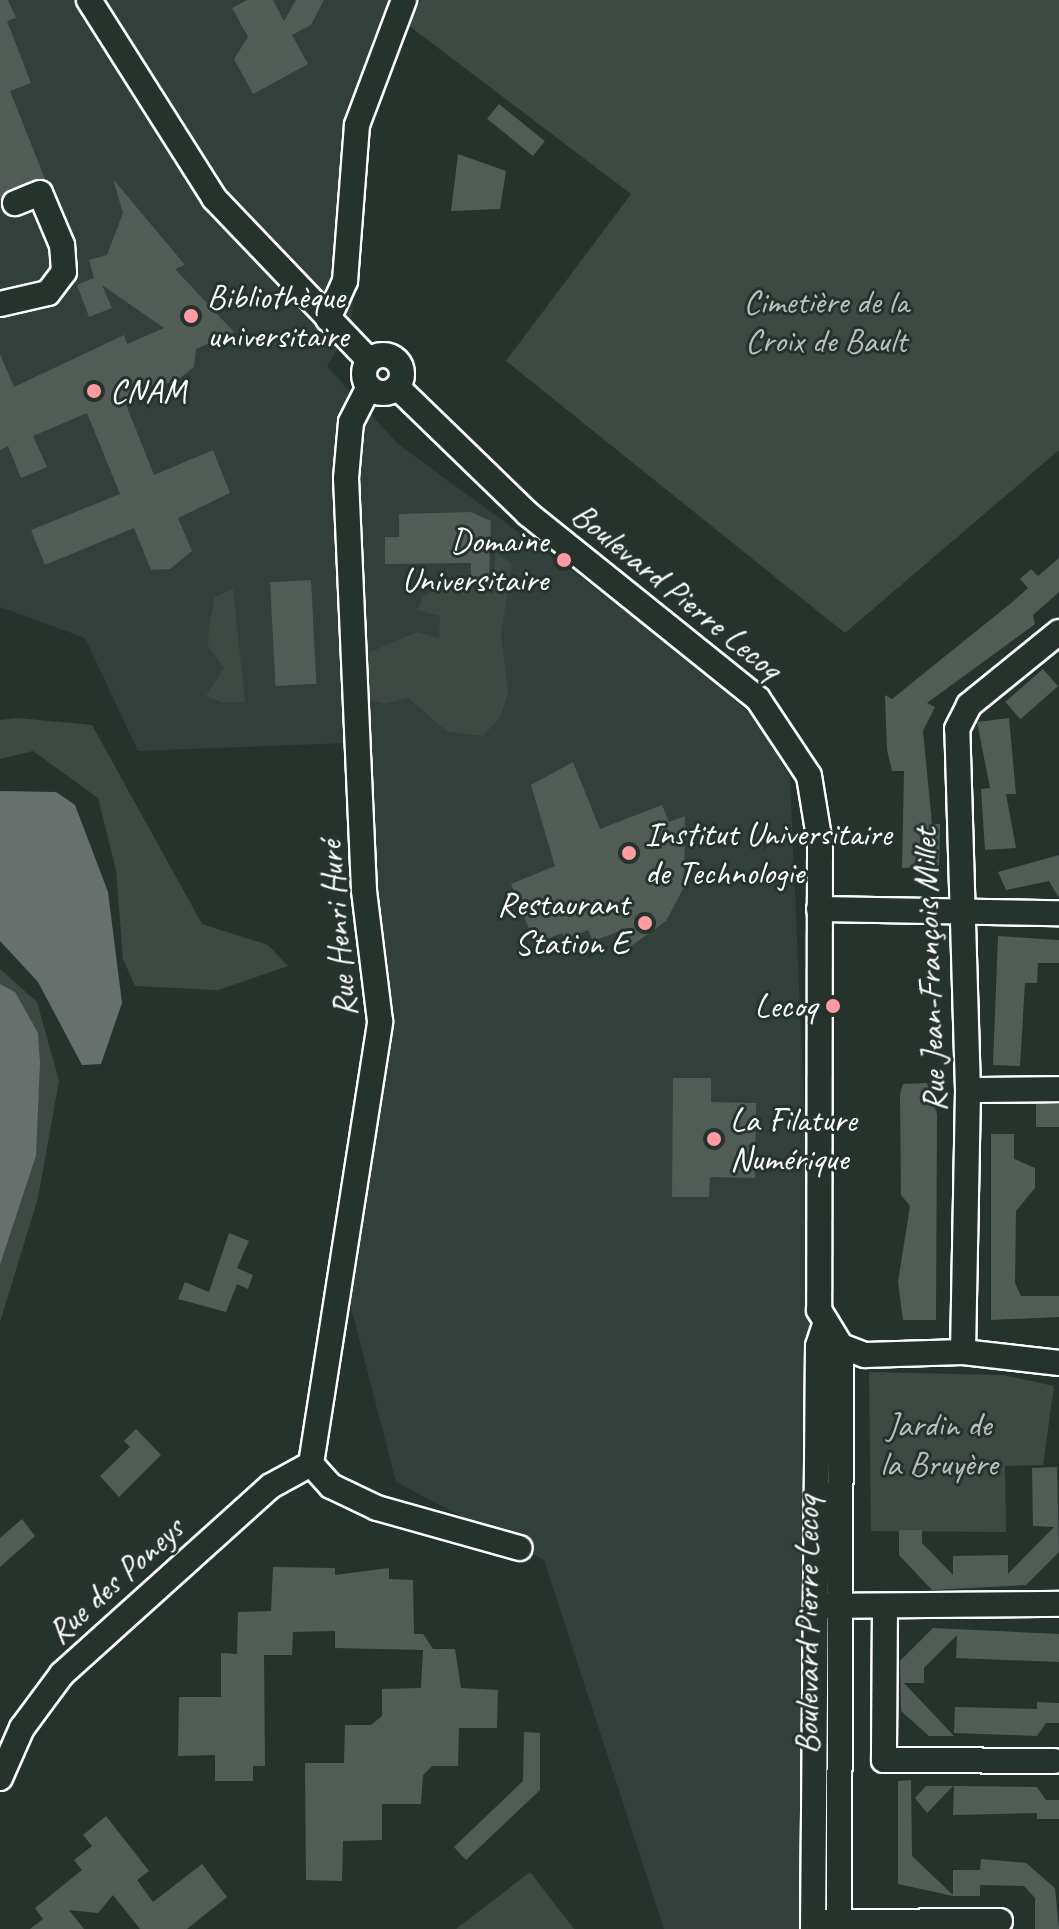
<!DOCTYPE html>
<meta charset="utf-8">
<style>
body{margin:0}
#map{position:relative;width:1059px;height:1929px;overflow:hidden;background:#26332d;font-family:Caveat,sans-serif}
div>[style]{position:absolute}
.built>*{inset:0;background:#333f3a}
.green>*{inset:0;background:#3e4944}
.water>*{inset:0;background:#67706c}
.building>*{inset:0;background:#515c57;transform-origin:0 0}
.roads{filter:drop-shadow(2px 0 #fff) drop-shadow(-2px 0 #fff) drop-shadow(0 2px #fff) drop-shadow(0 -2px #fff)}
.minor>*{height:24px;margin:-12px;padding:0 12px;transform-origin:12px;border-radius:12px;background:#26332d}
.minor>.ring{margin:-12px;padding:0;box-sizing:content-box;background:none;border:24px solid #26332d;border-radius:50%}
.dots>*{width:22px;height:22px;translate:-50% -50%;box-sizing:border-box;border:4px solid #26332d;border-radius:50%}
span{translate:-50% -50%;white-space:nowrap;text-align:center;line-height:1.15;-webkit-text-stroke:6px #26332d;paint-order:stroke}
.poi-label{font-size:34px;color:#fff}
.left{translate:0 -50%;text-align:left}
.right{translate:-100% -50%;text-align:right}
.park-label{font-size:34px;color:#bbbfbe}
.street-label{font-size:34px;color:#fff}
</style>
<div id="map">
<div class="built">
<i style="clip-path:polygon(0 0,414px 0,369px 128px,351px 326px,327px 366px,398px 444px,684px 653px,754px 718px,790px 777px,827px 1633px,825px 1929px,664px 1929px,544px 1560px,396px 1482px,333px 1238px,372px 1117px,348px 743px,138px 751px,85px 638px,0 607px)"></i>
</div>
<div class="green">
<i style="clip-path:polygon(421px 0,1059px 0,1059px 450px,845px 633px,506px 361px,631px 194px,408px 25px)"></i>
<i style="clip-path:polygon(495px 552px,512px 564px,501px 634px,508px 691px,501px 716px,483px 736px,448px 732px,408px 698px,384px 704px,363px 698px,361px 656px,417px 632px,439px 638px,440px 616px,417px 610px,423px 597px,447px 580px,493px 594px)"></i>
<i style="clip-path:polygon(233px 589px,245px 702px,224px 703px,206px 696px,224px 668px,208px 646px,209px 626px,215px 597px)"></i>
<i style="clip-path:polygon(18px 718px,92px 725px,202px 924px,268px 945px,288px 966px,218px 990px,135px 986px,123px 959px,116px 870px,98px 798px,33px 751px,0 759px,0 720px)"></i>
<i style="clip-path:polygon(0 969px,37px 1002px,59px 1081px,38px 1198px,0 1322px,0 1265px,36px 1156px,15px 992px,0 984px)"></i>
<i style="clip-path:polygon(869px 1372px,1003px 1375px,1054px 1386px,1043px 1465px,1005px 1466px,1006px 1532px,871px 1531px)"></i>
<i style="clip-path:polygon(530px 1872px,574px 1929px,456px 1929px)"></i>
</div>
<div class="water">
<i style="clip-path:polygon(0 791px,56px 792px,75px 805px,108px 892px,122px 1003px,101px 1064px,82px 1065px,38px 982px,0 941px)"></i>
<i style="clip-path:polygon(0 984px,15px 992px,38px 1033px,40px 1063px,36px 1156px,0 1265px)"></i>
</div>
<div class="building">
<i style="clip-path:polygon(0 0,8px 0,16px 18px,7px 21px,31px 83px,10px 91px,45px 179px,9px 189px,0 201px)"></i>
<i style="clip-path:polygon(247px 0,273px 0,284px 21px,296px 0,324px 0,311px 25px,292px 35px,308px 64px,253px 94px,234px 59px,248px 37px,232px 8px)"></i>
<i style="left:499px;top:104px;width:59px;height:19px;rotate:39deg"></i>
<i style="clip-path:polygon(458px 154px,506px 171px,500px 209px,451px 211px)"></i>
<i style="clip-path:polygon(113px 179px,185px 265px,175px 269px,234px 332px,196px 349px,194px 367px,180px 378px,125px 402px,154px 475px,213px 450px,230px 493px,178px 518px,192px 551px,170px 569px,151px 570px,134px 528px,45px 565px,31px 530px,120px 494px,87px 413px,33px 436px,47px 467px,21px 478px,8px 446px,0 450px,0 354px,14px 387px,124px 335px,127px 344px,164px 328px,102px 285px,112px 308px,89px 317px,77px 285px,94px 278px,89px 260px,107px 255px,123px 213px)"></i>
<i style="clip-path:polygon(471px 512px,491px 521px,489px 580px,471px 581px,471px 563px,385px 564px,385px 537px,399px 537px,399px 514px)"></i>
<i style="clip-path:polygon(1059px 558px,1059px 592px,1033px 615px,1035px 624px,927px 703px,935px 707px,923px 731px,932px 824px,940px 824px,939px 866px,902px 868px,904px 771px,892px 771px,887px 750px,885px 695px,892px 699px,1010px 604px,1028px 588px,1020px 579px,1031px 569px,1038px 576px)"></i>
<i style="left:311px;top:580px;width:104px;height:41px;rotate:87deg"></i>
<i style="left:1043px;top:669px;width:23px;height:50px;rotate:49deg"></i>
<i style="clip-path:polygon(1009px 718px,1016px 794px,1006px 794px,1016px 848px,985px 850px,981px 789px,990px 788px,977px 722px)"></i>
<i style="clip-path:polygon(573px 762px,600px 829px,662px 805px,669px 822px,685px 816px,684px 887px,666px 921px,627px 949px,620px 931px,593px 941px,588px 930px,565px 939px,562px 933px,535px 944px,511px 884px,555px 866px,531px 785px)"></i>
<i style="clip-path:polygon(1059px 855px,1059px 898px,1049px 881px,1006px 890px,998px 872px)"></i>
<i style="clip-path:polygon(998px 936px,1059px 940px,1059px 963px,1038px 963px,1037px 983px,1025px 983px,1020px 1066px,993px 1065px)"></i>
<i style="clip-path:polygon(673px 1078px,711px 1078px,711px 1102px,756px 1103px,755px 1178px,710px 1177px,709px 1197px,672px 1197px)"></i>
<i style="clip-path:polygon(927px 1083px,937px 1114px,936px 1320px,903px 1320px,898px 1282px,910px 1206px,901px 1195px,900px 1094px,903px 1084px)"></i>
<i style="left:1036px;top:1104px;width:23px;height:23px"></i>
<i style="clip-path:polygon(991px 1134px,1014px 1134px,1014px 1159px,1035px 1168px,1035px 1188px,1016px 1211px,1015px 1283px,1021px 1296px,1059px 1296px,1059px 1317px,991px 1320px)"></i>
<i style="clip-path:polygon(229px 1233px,249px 1241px,237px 1268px,253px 1275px,248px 1289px,237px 1284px,226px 1312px,178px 1299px,185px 1282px,209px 1292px)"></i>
<i style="clip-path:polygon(136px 1429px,161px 1455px,119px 1497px,100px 1476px,130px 1447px,124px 1441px)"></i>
<i style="clip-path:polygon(1057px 1467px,1059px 1552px,1026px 1585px,932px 1590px,899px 1555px,899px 1530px,922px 1530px,922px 1543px,953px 1575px,953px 1556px,1008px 1555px,1008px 1574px,1054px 1527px,1033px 1526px,1032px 1468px)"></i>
<i style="clip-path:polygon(22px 1519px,35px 1536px,0 1567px,0 1538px)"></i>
<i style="clip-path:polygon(273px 1567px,335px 1568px,335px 1575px,389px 1568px,389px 1579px,413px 1580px,414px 1634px,423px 1634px,433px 1649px,455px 1649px,461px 1688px,498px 1690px,497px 1728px,459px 1728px,458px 1766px,432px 1766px,423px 1775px,421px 1804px,382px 1804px,382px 1840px,343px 1841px,342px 1881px,306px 1880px,305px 1763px,344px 1763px,345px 1725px,371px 1725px,382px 1716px,382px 1689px,421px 1688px,423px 1650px,335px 1648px,335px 1631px,293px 1632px,292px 1655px,264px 1655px,265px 1766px,253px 1766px,253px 1781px,215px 1781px,215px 1755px,178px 1756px,179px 1697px,221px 1697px,221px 1653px,237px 1654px,238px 1612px,271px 1611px)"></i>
<i style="clip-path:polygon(933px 1628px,1059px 1634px,1059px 1662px,956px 1658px,957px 1635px,924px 1668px,924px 1683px,904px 1683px,954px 1736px,929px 1736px,901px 1711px,900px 1661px)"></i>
<i style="clip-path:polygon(1037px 1702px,1059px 1703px,1059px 1723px,1046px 1723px,1037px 1736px,954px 1733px,955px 1707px,1037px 1709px)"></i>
<i style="clip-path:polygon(524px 1732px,540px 1733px,540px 1790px,466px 1860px,454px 1847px,523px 1781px)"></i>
<i style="clip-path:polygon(911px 1780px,912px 1856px,953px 1895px,953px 1870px,980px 1870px,981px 1859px,1026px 1863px,1055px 1888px,1059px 1929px,1035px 1929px,1035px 1898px,1024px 1886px,980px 1885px,980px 1896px,953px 1896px,898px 1884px,898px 1781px)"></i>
<i style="clip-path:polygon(926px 1786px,953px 1786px,927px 1813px,915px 1798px)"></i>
<i style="clip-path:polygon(954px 1786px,1037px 1787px,1046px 1800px,1059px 1800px,1059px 1819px,1037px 1819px,1037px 1813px,953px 1815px)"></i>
<i style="clip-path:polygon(106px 1816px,149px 1871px,137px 1880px,153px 1902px,202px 1864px,227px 1897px,187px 1929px,140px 1929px,113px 1895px,98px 1913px,69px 1910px,84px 1929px,30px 1929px,43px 1919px,35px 1908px,82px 1870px,74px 1860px,92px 1846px,83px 1835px)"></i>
</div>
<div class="roads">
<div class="minor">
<i style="left:89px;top:0;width:234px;rotate:57.7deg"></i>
<i style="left:214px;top:198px;width:224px;rotate:46.3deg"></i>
<i style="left:0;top:304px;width:49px;rotate:-12.9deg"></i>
<i style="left:48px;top:293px;width:26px;rotate:-53deg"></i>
<i style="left:64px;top:272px;width:27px;rotate:-94deg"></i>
<i style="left:62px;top:245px;width:56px;rotate:-112.9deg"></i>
<i style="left:40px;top:193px;width:27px;rotate:158deg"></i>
<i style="left:328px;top:319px;width:42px;rotate:-65.9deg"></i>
<i style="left:345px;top:281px;width:156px;rotate:-85.6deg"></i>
<i style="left:357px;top:125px;width:134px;rotate:-69.4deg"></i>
<i class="ring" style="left:364px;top:355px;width:14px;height:14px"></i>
<i style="left:397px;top:387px;width:182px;rotate:44.1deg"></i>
<i style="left:528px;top:514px;width:295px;rotate:38.8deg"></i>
<i style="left:758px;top:699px;width:92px;rotate:56.5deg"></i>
<i style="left:809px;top:776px;width:68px;rotate:80.7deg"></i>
<i style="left:820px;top:843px;width:467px;rotate:90.1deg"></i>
<i style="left:819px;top:1310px;width:42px;rotate:58.6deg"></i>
<i style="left:841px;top:1346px;width:583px;rotate:90.2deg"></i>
<i style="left:819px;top:909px;width:240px;rotate:1deg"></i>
<i style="left:968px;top:1090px;width:91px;rotate:-0.6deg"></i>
<i style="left:841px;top:1346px;width:26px;rotate:21deg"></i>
<i style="left:865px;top:1355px;width:98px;rotate:-1.8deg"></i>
<i style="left:963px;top:1352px;width:97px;rotate:6.5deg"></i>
<i style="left:963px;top:1352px;width:262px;rotate:-88.9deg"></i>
<i style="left:968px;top:1090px;width:361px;rotate:-91.7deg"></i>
<i style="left:957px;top:729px;width:27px;rotate:-63deg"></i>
<i style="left:969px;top:705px;width:116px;rotate:-39deg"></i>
<i style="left:311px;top:1464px;width:448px;rotate:-81.1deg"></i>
<i style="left:380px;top:1021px;width:132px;rotate:-97deg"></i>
<i style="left:364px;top:890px;width:412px;rotate:-92.5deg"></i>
<i style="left:346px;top:478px;width:56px;rotate:-84.9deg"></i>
<i style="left:351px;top:422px;width:39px;rotate:-63deg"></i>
<i style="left:311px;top:1464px;width:30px;rotate:48deg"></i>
<i style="left:331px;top:1486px;width:51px;rotate:25.6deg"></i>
<i style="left:377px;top:1508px;width:148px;rotate:15.7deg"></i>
<i style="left:826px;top:1606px;width:233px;rotate:-0.5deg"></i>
<i style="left:885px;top:1607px;width:153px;rotate:90.4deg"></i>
<i style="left:884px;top:1760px;width:170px;rotate:0.3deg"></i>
<i style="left:0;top:1778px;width:55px;rotate:-66.3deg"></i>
<i style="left:22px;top:1728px;width:67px;rotate:-53.5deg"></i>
<i style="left:62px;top:1674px;width:281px;rotate:-42deg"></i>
<i style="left:271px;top:1486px;width:46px;rotate:-28.8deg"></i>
<i style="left:826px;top:1922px;width:174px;rotate:-0.3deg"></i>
<i style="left:813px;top:1929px;width:583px;rotate:-89.51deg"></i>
<i style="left:818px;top:1346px;width:19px;rotate:-72deg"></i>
</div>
</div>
<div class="dots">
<i style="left:191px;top:316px;background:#ff9aa2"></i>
<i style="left:94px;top:391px;background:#ff9aa2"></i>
<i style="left:564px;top:560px;background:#ff9aa2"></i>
<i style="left:629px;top:853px;background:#ff9aa2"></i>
<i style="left:645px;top:923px;background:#ff9aa2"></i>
<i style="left:833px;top:1006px;background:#ff9aa2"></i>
<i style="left:714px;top:1139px;background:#ff9aa2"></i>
</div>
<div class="poi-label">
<span class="left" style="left:207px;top:316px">Bibliothèque<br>universitaire</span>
<span class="left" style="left:110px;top:391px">CNAM</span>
<span class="right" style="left:548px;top:560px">Domaine<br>Universitaire</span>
<span class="left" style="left:645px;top:853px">Institut Universitaire<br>de Technologie</span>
<span class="right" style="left:629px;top:923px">Restaurant<br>Station E</span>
<span class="right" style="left:817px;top:1006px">Lecoq</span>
<span class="left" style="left:730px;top:1139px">La Filature<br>Numérique</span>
</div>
<div class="park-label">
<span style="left:826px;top:321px">Cimetière de la<br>Croix de Bault</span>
<span style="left:939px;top:1444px">Jardin de<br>la Bruyère</span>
</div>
<div class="street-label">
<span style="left:677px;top:591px;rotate:39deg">Boulevard Pierre Lecoq</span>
<span style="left:337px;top:929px;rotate:-95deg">Rue Henri Huré</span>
<span style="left:929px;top:970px;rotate:-92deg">Rue Jean-François Millet</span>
<span style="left:115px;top:1580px;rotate:-42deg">Rue des Poneys</span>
<span style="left:807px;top:1625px;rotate:-90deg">Boulevard Pierre Lecoq</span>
</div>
</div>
